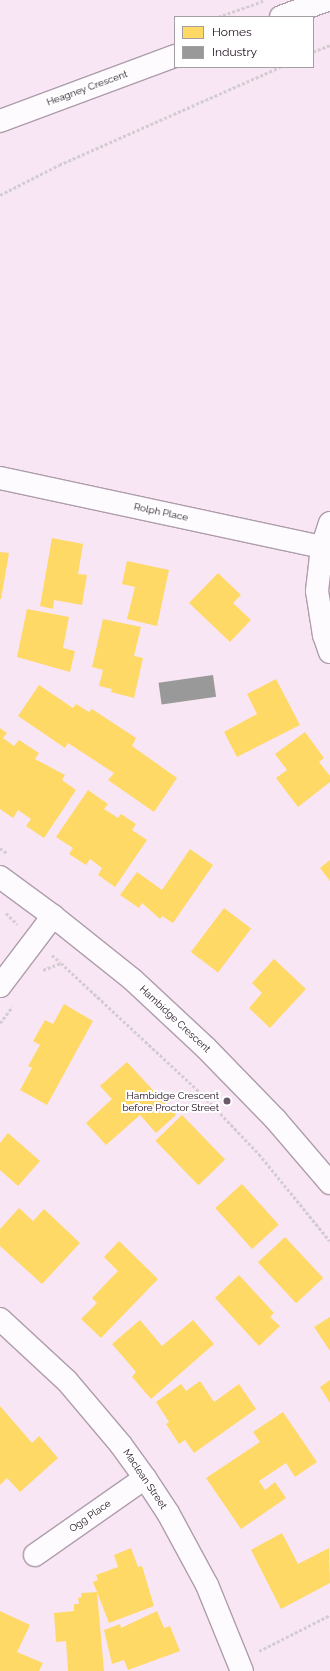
<!DOCTYPE html>
<style>
body{margin:0}
#map{position:relative;width:330px;height:1671px;overflow:hidden;background:#f8e6f5;font-family:Raleway,sans-serif}
div>[style]{position:absolute}
.homes>*{inset:0;background:#ffd966;transform-origin:0 0}
.industry>*{inset:0;background:#999;transform-origin:0 0}
.path>*{height:2.5px;margin-top:-1.25px;transform-origin:0;background:repeating-linear-gradient(90deg,#d3cdd2 0 3px,transparent 0 5px)}
.roads{filter:drop-shadow(1px 0 #ae9dac) drop-shadow(-1px 0 #ae9dac) drop-shadow(0 1px #ae9dac) drop-shadow(0 -1px #ae9dac)}
.street>*{height:22px;margin:-11px;padding:0 11px;transform-origin:11px;border-radius:11px;background:#fefbfe}
.secondary>*{height:22px;margin:-11px;padding:0 11px;transform-origin:11px;border-radius:11px;background:#fefbfe}
.dots>*{width:11px;height:11px;translate:-50% -50%;box-sizing:border-box;border:2px solid #fff;border-radius:50%}
span{translate:-50% -50%;white-space:nowrap;text-align:center;line-height:1.15;-webkit-text-stroke:4px #fff;paint-order:stroke}
.street-label{font-size:10px;color:#1f0d1d}
.poi-label{font-size:10px;color:#1f0d1d}
.right{translate:-100% -50%;text-align:right}
.legend{position:absolute;left:174px;top:16px;width:140px;height:52px;box-sizing:border-box;background:#fff;border:1px solid #a59ea5;margin:0;padding:5px 7px;list-style:none;font-size:12px;color:#1f0d1d}
.legend li{display:flex;align-items:center;gap:8px;height:20px}
.legend b{width:20px;border:1px solid #a59ea5}
</style>
<div id="map">
<div class="homes">
<i style="clip-path:polygon(52px 538px,83px 544px,78px 574px,87px 575px,82px 605px,54px 600px,53px 609px,40px 606px)"></i>
<i style="clip-path:polygon(0 552px,9px 553px,1px 599px,0 599px)"></i>
<i style="clip-path:polygon(127px 561px,169px 570px,157px 626px,127px 619px,135px 587px,122px 584px)"></i>
<i style="clip-path:polygon(218px 573px,241px 595px,233px 603px,251px 620px,230px 642px,189px 603px)"></i>
<i style="clip-path:polygon(27px 609px,69px 617px,63px 648px,75px 651px,70px 672px,17px 657px)"></i>
<i style="clip-path:polygon(103px 619px,141px 627px,134px 656px,143px 658px,134px 698px,111px 692px,112px 689px,99px 686px,103px 670px,92px 667px)"></i>
<i style="clip-path:polygon(276px 679px,300px 725px,237px 757px,224px 732px,257px 714px,247px 694px)"></i>
<i style="clip-path:polygon(39px 685px,73px 708px,76px 704px,89px 712px,92px 709px,136px 738px,132px 746px,177px 778px,154px 812px,108px 780px,114px 773px,68px 743px,65px 748px,18px 716px)"></i>
<i style="clip-path:polygon(0 728px,7px 733px,3px 738px,14px 746px,19px 740px,39px 753px,35px 759px,65px 775px,62px 780px,76px 790px,44px 838px,26px 826px,31px 819px,18px 810px,13px 818px,0 809px)"></i>
<i style="clip-path:polygon(305px 732px,324px 758px,319px 762px,330px 776px,330px 782px,298px 807px,276px 778px,287px 770px,275px 754px)"></i>
<i style="clip-path:polygon(88px 790px,108px 804px,104px 809px,118px 818px,121px 814px,136px 824px,132px 830px,147px 840px,115px 887px,98px 875px,102px 868px,90px 859px,86px 865px,69px 854px,73px 848px,56px 837px)"></i>
<i style="clip-path:polygon(190px 849px,213px 865px,173px 923px,162px 916px,160px 919px,142px 903px,139px 908px,120px 895px,137px 872px,162px 890px)"></i>
<i style="clip-path:polygon(330px 860px,330px 881px,320px 868px)"></i>
<i style="left:224px;top:908px;width:34px;height:55px;rotate:37deg"></i>
<i style="clip-path:polygon(274px 959px,306px 989px,270px 1028px,249px 1008px,262px 993px,252px 983px)"></i>
<i style="clip-path:polygon(64px 1004px,93px 1021px,47px 1105px,20px 1090px,32px 1068px,28px 1066px,40px 1045px,33px 1041px,45px 1020px,53px 1024px)"></i>
<i style="clip-path:polygon(127px 1062px,176px 1115px,156px 1133px,140px 1115px,106px 1145px,86px 1123px,112px 1099px,100px 1086px)"></i>
<i style="left:182px;top:1115px;width:62px;height:37px;rotate:46deg"></i>
<i style="clip-path:polygon(8px 1133px,40px 1161px,18px 1186px,0 1170px,0 1143px)"></i>
<i style="left:242px;top:1184px;width:55px;height:36px;rotate:48deg"></i>
<i style="clip-path:polygon(19px 1208px,33px 1221px,44px 1209px,80px 1243px,42px 1284px,0 1246px,0 1229px)"></i>
<i style="left:285px;top:1237px;width:56px;height:37px;rotate:47deg"></i>
<i style="clip-path:polygon(119px 1241px,158px 1279px,101px 1338px,81px 1319px,97px 1303px,92px 1298px,118px 1271px,104px 1257px)"></i>
<i style="clip-path:polygon(239px 1275px,274px 1313px,270px 1317px,280px 1326px,259px 1346px,215px 1298px)"></i>
<i style="clip-path:polygon(330px 1317px,330px 1351px,314px 1327px)"></i>
<i style="clip-path:polygon(140px 1320px,162px 1346px,193px 1320px,214px 1344px,151px 1399px,132px 1377px,136px 1372px,112px 1344px)"></i>
<i style="clip-path:polygon(330px 1380px,330px 1403px,320px 1387px)"></i>
<i style="clip-path:polygon(200px 1381px,214px 1402px,239px 1384px,256px 1409px,194px 1453px,185px 1440px,179px 1444px,166px 1424px,169px 1422px,156px 1402px,181px 1384px,186px 1391px)"></i>
<i style="clip-path:polygon(0 1406px,32px 1443px,39px 1436px,58px 1458px,20px 1492px,7px 1478px,0 1485px)"></i>
<i style="clip-path:polygon(283px 1412px,317px 1462px,295px 1477px,286px 1463px,259px 1481px,265px 1490px,275px 1482px,286px 1498px,241px 1529px,206px 1478px,260px 1442px,253px 1432px)"></i>
<i style="clip-path:polygon(282px 1533px,298px 1564px,329px 1548px,330px 1583px,281px 1609px,251px 1550px)"></i>
<i style="clip-path:polygon(131px 1548px,138px 1567px,142px 1566px,154px 1606px,109px 1623px,97px 1592px,104px 1671px,68px 1671px,66px 1641px,56px 1642px,54px 1613px,74px 1611px,74px 1604px,79px 1604px,78px 1598px,82px 1597px,81px 1593px,97px 1592px,93px 1582px,98px 1580px,96px 1575px,118px 1567px,114px 1555px)"></i>
<i style="clip-path:polygon(0 1611px,30px 1625px,17px 1652px,43px 1663px,39px 1671px,0 1671px)"></i>
<i style="clip-path:polygon(157px 1611px,164px 1628px,170px 1626px,180px 1651px,128px 1670px,124px 1660px,112px 1664px,104px 1630px,120px 1624px,121px 1628px)"></i>
</div>
<div class="industry">
<i style="left:213px;top:675px;width:22px;height:55px;rotate:82deg"></i>
</div>
<div class="path">
<i style="left:218px;top:17px;width:48px;rotate:-19.6deg"></i>
<i style="left:313px;top:52px;width:18px;rotate:-22deg"></i>
<i style="left:0;top:195px;width:66px;rotate:-27deg"></i>
<i style="left:59px;top:165px;width:242px;rotate:-23.9deg"></i>
<i style="left:0;top:848px;width:9px;rotate:36deg"></i>
<i style="left:6px;top:913px;width:16px;rotate:45deg"></i>
<i style="left:52px;top:955px;width:11px;rotate:41deg"></i>
<i style="left:43px;top:970px;width:19px;rotate:-21deg"></i>
<i style="left:61px;top:963px;width:190px;rotate:42.9deg"></i>
<i style="left:200px;top:1092px;width:86px;rotate:46.4deg"></i>
<i style="left:259px;top:1154px;width:112px;rotate:50.8deg"></i>
<i style="left:0;top:1023px;width:20px;rotate:-53deg"></i>
<i style="left:259px;top:1651px;width:80px;rotate:-26.9deg"></i>
</div>
<div class="roads">
<div class="street">
<i style="left:0;top:478px;width:329px;rotate:12.1deg"></i>
<i style="left:330px;top:523px;width:25px;rotate:108deg"></i>
<i style="left:322px;top:547px;width:44px;rotate:96.5deg"></i>
<i style="left:317px;top:591px;width:45px;rotate:81deg"></i>
<i style="left:324px;top:635px;width:18px;rotate:71deg"></i>
<i style="left:0;top:986px;width:88px;rotate:-52.9deg"></i>
<i style="left:0;top:1319px;width:91px;rotate:42.8deg"></i>
<i style="left:67px;top:1381px;width:84px;rotate:49.8deg"></i>
<i style="left:121px;top:1445px;width:41px;rotate:54deg"></i>
<i style="left:145px;top:1478px;width:42px;rotate:56.7deg"></i>
<i style="left:168px;top:1513px;width:82px;rotate:61.6deg"></i>
<i style="left:207px;top:1585px;width:93px;rotate:67.9deg"></i>
<i style="left:35px;top:1555px;width:134px;rotate:-35deg"></i>
</div>
<div class="secondary">
<i style="left:281px;top:17px;width:49px;rotate:-20.3deg"></i>
<i style="left:0;top:121px;width:187px;rotate:-20.4deg"></i>
<i style="left:0;top:877px;width:66px;rotate:36.3deg"></i>
<i style="left:53px;top:916px;width:101px;rotate:38.6deg"></i>
<i style="left:132px;top:979px;width:101px;rotate:43deg"></i>
<i style="left:206px;top:1048px;width:100px;rotate:45.8deg"></i>
<i style="left:276px;top:1120px;width:83px;rotate:49.4deg"></i>
</div>
</div>
<div class="dots">
<i style="left:227px;top:1101px;background:#6b5969"></i>
</div>
<div class="street-label">
<span style="left:87px;top:88px;rotate:-20deg">Heagney Crescent</span>
<span style="left:161px;top:512px;rotate:12deg">Rolph Place</span>
<span style="left:175px;top:1019px;rotate:43deg">Hambidge Crescent</span>
<span style="left:145px;top:1479px;rotate:56deg">Maclean Street</span>
<span style="left:90px;top:1516px;rotate:-35deg">Ogg Place</span>
</div>
<div class="poi-label">
<span class="right" style="left:219px;top:1101px">Hambidge Crescent<br>before Proctor Street</span>
</div>
<ul class="legend">
<li><b style="height:11px;background:#ffd966"></b>Homes</li>
<li><b style="height:11px;background:#999"></b>Industry</li>
</ul>
</div>
